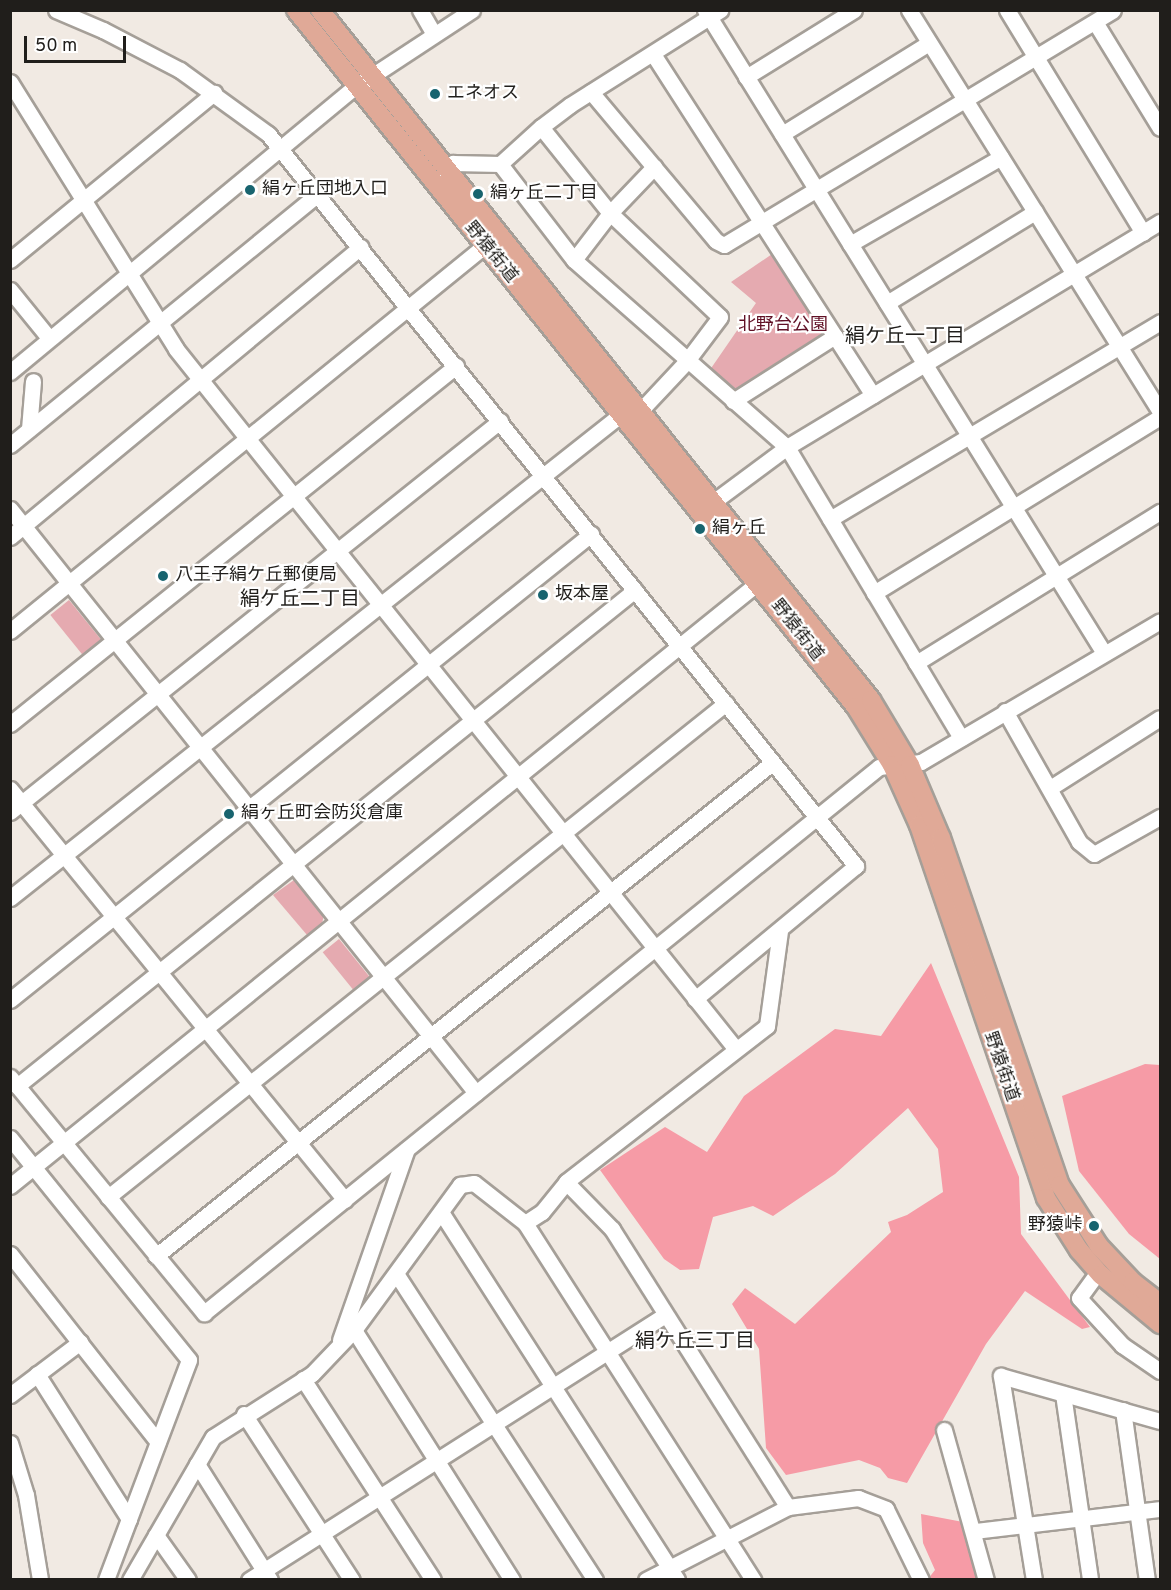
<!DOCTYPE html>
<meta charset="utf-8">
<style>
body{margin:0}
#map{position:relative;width:1171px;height:1590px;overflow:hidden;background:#f1eae3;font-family:Overpass,"Noto Sans JP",sans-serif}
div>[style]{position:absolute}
.green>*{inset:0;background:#e5aab0;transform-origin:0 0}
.forest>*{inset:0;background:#f69ba6}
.roads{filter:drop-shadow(2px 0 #a59f98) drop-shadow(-2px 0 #a59f98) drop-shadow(0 2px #a59f98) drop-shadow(0 -2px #a59f98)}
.minor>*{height:15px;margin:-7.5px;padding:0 7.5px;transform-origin:7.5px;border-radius:7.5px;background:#fff}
.major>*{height:18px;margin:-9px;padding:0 9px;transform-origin:9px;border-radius:9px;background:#e0a997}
.dots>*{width:16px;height:16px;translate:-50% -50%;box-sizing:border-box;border:3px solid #fff;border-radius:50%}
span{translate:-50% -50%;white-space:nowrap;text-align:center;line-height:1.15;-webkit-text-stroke:4.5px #fff;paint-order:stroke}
.poi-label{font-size:18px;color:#201e1b}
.left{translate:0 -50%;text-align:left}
.right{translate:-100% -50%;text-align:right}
.street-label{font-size:18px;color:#201e1b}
.park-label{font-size:18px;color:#601025}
.neighbourhood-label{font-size:20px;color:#201e1b}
.frame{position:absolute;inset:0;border:12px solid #201e1b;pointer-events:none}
.scale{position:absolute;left:24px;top:36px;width:102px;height:27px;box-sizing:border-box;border:3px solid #201e1b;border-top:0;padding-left:8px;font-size:18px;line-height:21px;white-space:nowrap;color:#201e1b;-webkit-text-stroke:4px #fff;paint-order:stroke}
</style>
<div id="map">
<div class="green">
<i style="clip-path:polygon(778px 250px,835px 336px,733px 401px,705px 377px,756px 303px,731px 282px)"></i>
<i style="left:69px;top:600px;width:54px;height:24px;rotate:51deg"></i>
<i style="clip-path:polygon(294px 880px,324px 914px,322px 924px,307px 935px,273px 895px)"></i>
<i style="left:339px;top:939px;width:51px;height:21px;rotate:51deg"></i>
</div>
<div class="forest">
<i style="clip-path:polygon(931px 963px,1019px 1177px,1021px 1234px,1090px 1327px,1082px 1329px,1025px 1291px,986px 1344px,907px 1483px,888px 1478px,880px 1468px,859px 1460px,786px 1475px,766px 1448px,759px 1349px,732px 1304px,745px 1288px,795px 1324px,891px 1232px,888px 1222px,907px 1215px,943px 1192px,938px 1149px,908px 1108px,835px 1174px,773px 1216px,753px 1206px,713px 1217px,699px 1269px,680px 1270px,664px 1259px,600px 1170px,665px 1127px,707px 1152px,744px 1096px,835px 1029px,881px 1036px)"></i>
<i style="clip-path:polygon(1145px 1064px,1160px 1065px,1160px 1259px,1129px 1234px,1079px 1171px,1062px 1096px)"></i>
<i style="clip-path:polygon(921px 1514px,963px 1522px,978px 1579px,928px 1579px,935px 1570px,923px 1543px)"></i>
</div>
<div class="roads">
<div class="minor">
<i style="left:56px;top:10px;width:51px;rotate:23.1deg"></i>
<i style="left:103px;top:30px;width:87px;rotate:27.5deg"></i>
<i style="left:180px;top:70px;width:109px;rotate:36deg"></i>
<i style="left:268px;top:134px;width:939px;rotate:51.23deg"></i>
<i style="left:420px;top:10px;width:28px;rotate:60deg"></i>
<i style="left:705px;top:10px;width:757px;rotate:58.18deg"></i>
<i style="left:909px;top:10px;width:473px;rotate:58deg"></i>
<i style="left:1007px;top:10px;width:261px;rotate:58.6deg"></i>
<i style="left:1095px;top:22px;width:124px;rotate:58.5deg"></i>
<i style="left:653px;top:54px;width:406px;rotate:57.2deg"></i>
<i style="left:746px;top:77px;width:127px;rotate:-31.8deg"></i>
<i style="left:10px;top:82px;width:314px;rotate:58.1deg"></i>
<i style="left:176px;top:349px;width:895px;rotate:51.35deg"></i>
<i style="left:591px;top:92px;width:194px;rotate:50deg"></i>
<i style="left:716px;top:241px;width:9px;rotate:27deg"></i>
<i style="left:724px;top:245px;width:454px;rotate:-31.1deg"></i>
<i style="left:541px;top:127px;width:36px;rotate:-37deg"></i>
<i style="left:570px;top:105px;width:178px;rotate:-32.3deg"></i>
<i style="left:782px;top:134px;width:173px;rotate:-31.8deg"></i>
<i style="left:500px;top:164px;width:55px;rotate:-42.1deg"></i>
<i style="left:541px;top:127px;width:110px;rotate:51.3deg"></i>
<i style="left:610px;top:213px;width:151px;rotate:43.4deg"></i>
<i style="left:720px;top:317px;width:56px;rotate:127.1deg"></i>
<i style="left:686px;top:362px;width:69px;rotate:133.2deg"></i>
<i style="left:444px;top:169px;width:11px;rotate:-34deg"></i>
<i style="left:453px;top:163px;width:47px;rotate:1.2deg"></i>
<i style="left:500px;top:164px;width:121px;rotate:52.4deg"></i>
<i style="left:574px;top:260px;width:283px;rotate:41.3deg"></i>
<i style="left:787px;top:447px;width:339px;rotate:59.1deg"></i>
<i style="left:850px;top:244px;width:174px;rotate:-29.9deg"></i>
<i style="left:10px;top:260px;width:264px;rotate:-39.3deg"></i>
<i style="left:574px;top:260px;width:59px;rotate:-52.5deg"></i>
<i style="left:610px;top:213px;width:64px;rotate:-46.3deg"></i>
<i style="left:10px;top:290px;width:62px;rotate:50.9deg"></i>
<i style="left:887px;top:303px;width:174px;rotate:-31.6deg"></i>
<i style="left:10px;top:372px;width:447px;rotate:-39.6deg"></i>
<i style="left:355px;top:87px;width:140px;rotate:-33.3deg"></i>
<i style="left:733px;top:401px;width:121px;rotate:-32.5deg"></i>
<i style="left:29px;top:429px;width:48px;rotate:-85.2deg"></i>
<i style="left:10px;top:445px;width:397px;rotate:-39.2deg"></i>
<i style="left:713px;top:502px;width:92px;rotate:-36.6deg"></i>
<i style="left:787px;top:447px;width:436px;rotate:-31.1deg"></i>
<i style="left:10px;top:509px;width:747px;rotate:51.41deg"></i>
<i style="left:830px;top:519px;width:384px;rotate:-30.8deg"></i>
<i style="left:10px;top:537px;width:455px;rotate:-39.6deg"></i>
<i style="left:874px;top:593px;width:336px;rotate:-31.6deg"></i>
<i style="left:10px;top:631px;width:611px;rotate:-39.08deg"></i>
<i style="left:916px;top:663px;width:287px;rotate:-31.8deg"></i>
<i style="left:1005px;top:711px;width:150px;rotate:60.5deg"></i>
<i style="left:1079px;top:842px;width:19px;rotate:39deg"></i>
<i style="left:1094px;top:854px;width:76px;rotate:-29.3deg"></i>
<i style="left:10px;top:724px;width:572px;rotate:-38.75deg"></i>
<i style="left:1050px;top:788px;width:130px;rotate:-32.5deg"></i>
<i style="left:10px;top:789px;width:530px;rotate:50.82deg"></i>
<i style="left:10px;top:812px;width:627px;rotate:-38.59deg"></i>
<i style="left:10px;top:898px;width:778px;rotate:-38.37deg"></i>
<i style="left:780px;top:931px;width:96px;rotate:97.8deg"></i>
<i style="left:767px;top:1026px;width:254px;rotate:142.2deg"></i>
<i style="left:566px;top:1182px;width:66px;rotate:45.6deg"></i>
<i style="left:612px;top:1229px;width:329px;rotate:57.7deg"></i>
<i style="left:695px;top:999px;width:209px;rotate:-39.6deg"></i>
<i style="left:10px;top:1000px;width:745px;rotate:-38.73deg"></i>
<i style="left:10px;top:1077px;width:306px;rotate:50.6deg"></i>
<i style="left:204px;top:1313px;width:868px;rotate:-38.97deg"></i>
<i style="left:879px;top:767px;width:42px;rotate:-6.8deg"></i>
<i style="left:921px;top:762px;width:277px;rotate:-30.5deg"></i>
<i style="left:17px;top:1086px;width:792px;rotate:-38.75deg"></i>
<i style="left:10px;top:1138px;width:285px;rotate:51.1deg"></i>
<i style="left:189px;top:1360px;width:235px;rotate:110.7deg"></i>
<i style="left:10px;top:1186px;width:970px;rotate:-38.89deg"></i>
<i style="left:108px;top:1197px;width:791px;rotate:-38.64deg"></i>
<i style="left:441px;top:1212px;width:437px;rotate:57.3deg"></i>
<i style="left:525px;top:1223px;width:20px;rotate:-33deg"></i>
<i style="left:542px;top:1212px;width:38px;rotate:-51deg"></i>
<i style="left:10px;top:1254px;width:239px;rotate:51.8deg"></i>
<i style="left:156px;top:1256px;width:790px;rotate:-38.68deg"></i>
<i style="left:1098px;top:1272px;width:32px;rotate:126deg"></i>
<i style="left:1079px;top:1298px;width:64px;rotate:47.5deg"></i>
<i style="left:1122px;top:1345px;width:46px;rotate:34.4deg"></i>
<i style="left:397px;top:1275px;width:364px;rotate:57deg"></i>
<i style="left:354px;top:1330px;width:296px;rotate:57.7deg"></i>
<i style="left:340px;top:1340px;width:202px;rotate:-70.7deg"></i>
<i style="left:37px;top:1374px;width:172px;rotate:57.6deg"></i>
<i style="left:303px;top:1379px;width:239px;rotate:57.1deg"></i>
<i style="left:1063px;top:1394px;width:188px;rotate:81.7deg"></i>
<i style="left:10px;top:1395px;width:88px;rotate:-37.1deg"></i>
<i style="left:1123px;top:1410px;width:172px;rotate:82deg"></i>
<i style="left:244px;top:1414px;width:198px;rotate:57deg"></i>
<i style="left:944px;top:1430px;width:156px;rotate:74.4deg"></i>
<i style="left:10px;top:1443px;width:54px;rotate:72.9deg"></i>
<i style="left:26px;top:1495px;width:86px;rotate:80.6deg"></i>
<i style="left:197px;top:1464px;width:137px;rotate:57.8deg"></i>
<i style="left:975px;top:1531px;width:186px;rotate:-6.8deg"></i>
<i style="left:156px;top:1535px;width:55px;rotate:54.6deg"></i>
<i style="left:130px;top:1580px;width:165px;rotate:-59.9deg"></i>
<i style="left:213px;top:1437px;width:117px;rotate:-32.5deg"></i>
<i style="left:312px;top:1374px;width:61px;rotate:-46.3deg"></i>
<i style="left:354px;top:1330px;width:180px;rotate:-53.8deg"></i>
<i style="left:460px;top:1185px;width:14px;rotate:-8deg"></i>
<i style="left:474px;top:1183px;width:65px;rotate:38.1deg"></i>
<i style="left:525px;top:1223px;width:424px;rotate:57.4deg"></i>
<i style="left:249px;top:1580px;width:493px;rotate:-32.5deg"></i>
<i style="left:646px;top:1580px;width:160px;rotate:-27.2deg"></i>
<i style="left:788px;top:1507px;width:71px;rotate:-7.3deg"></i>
<i style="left:858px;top:1498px;width:30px;rotate:21deg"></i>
<i style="left:886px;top:1509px;width:79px;rotate:63.8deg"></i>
<i style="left:1034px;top:1580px;width:207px;rotate:-99.2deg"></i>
<i style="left:1001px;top:1376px;width:165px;rotate:15.8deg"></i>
</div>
<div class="major">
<i style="left:296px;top:10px;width:894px;rotate:51.22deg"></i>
<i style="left:856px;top:707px;width:68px;rotate:58.2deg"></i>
<i style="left:892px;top:765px;width:66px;rotate:65.8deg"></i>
<i style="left:919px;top:825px;width:394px;rotate:71.2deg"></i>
<i style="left:1046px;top:1198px;width:62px;rotate:57.6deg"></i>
<i style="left:1079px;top:1250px;width:33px;rotate:49deg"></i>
<i style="left:1101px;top:1275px;width:77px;rotate:39.7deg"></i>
<i style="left:320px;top:10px;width:883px;rotate:51.39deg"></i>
<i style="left:871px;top:700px;width:76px;rotate:59deg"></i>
<i style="left:910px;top:765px;width:79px;rotate:67deg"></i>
<i style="left:941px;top:838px;width:367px;rotate:71.1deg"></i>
<i style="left:1060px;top:1185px;width:72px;rotate:57.4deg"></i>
<i style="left:1099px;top:1246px;width:50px;rotate:46.6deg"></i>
<i style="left:1133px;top:1282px;width:34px;rotate:38deg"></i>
</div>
</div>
<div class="dots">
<i style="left:435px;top:94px;background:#18646f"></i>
<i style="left:250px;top:190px;background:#18646f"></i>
<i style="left:478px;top:194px;background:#18646f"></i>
<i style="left:700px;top:529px;background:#18646f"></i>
<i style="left:163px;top:576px;background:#18646f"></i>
<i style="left:543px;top:595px;background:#18646f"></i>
<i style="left:229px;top:814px;background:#18646f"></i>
<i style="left:1094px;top:1226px;background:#18646f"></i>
</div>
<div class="poi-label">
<span class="left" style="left:447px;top:94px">エネオス</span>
<span class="left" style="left:262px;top:190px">絹ヶ丘団地入口</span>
<span class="left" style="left:490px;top:194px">絹ヶ丘二丁目</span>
<span class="left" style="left:712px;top:529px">絹ヶ丘</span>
<span class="left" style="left:175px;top:576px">八王子絹ケ丘郵便局</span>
<span class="left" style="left:555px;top:595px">坂本屋</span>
<span class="left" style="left:241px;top:814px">絹ヶ丘町会防災倉庫</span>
<span class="right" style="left:1082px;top:1226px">野猿峠</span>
</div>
<div class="street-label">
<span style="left:490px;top:253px;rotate:51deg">野猿街道</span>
<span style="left:796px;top:631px;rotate:52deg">野猿街道</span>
<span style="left:1000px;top:1067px;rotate:71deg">野猿街道</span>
</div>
<div class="park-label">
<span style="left:783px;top:326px">北野台公園</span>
</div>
<div class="neighbourhood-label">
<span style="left:905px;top:337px">絹ケ丘一丁目</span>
<span style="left:300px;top:600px">絹ケ丘二丁目</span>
<span style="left:695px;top:1342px">絹ケ丘三丁目</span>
</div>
<div class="frame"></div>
<div class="scale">50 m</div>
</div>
